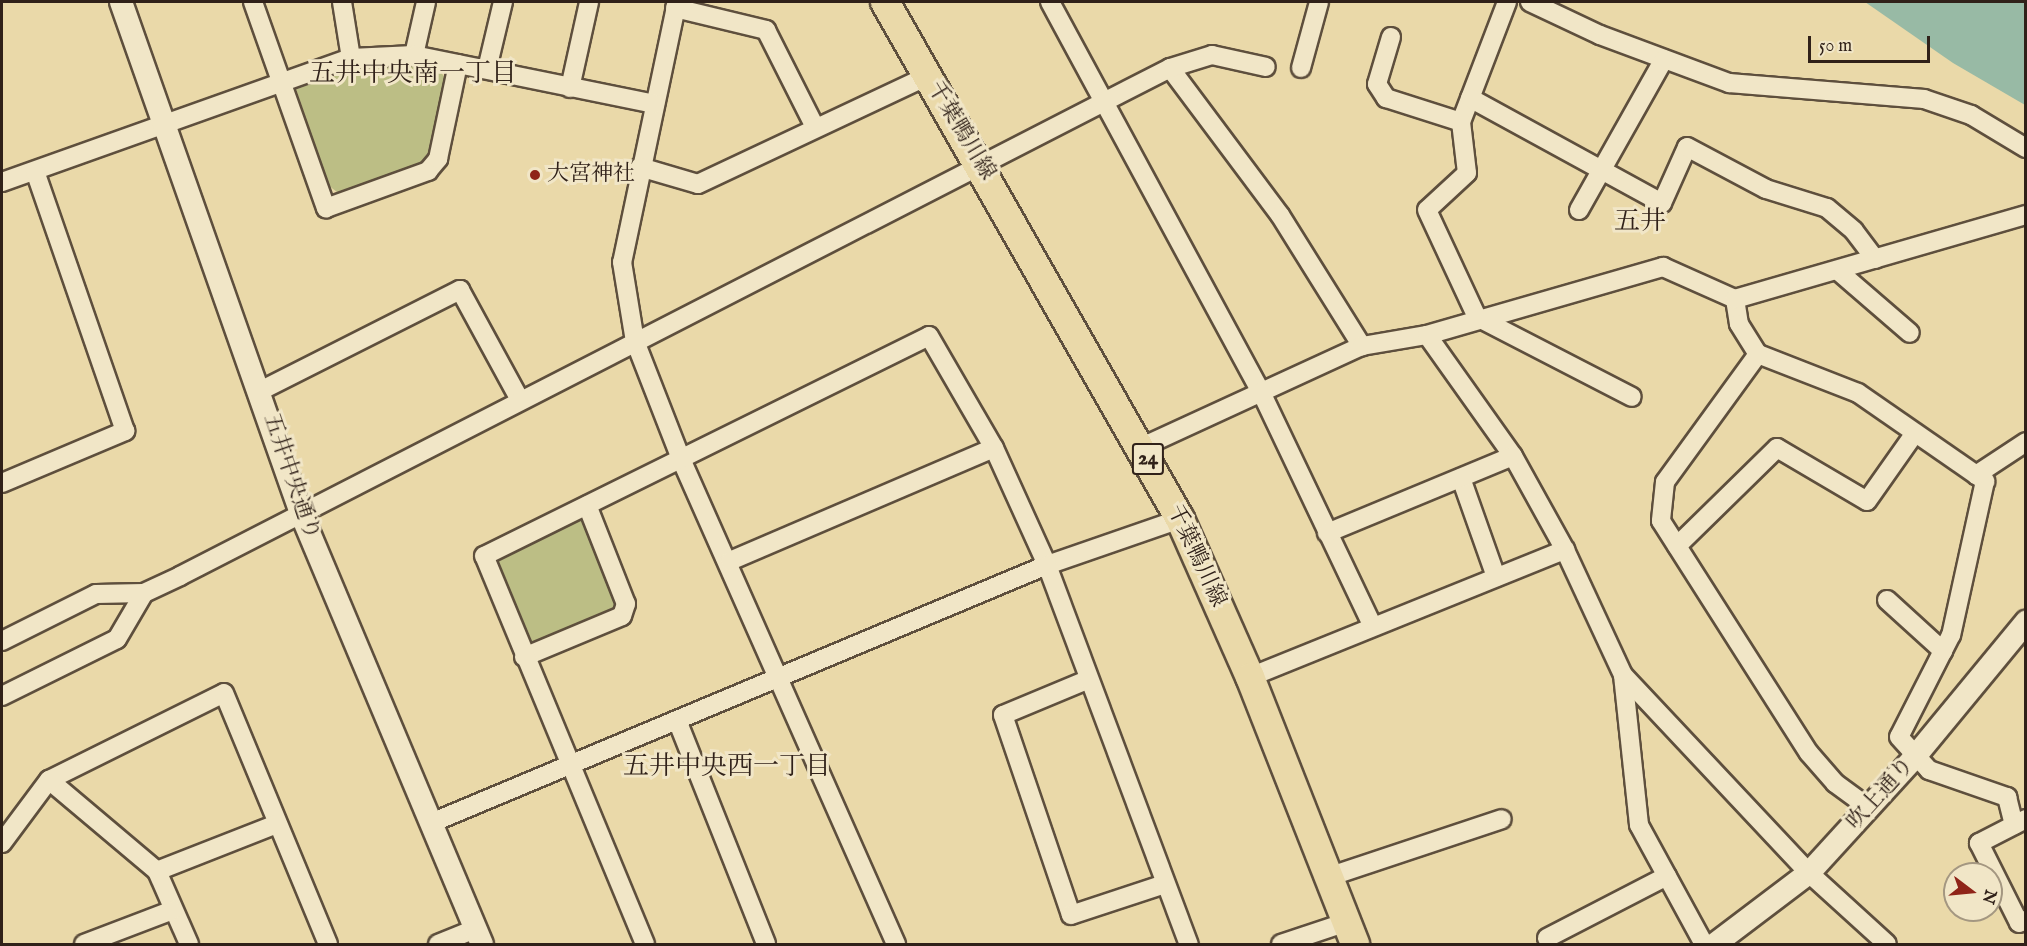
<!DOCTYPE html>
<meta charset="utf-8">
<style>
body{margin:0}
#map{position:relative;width:2027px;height:946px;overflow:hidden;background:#ead9a9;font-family:"IM FELL English","Noto Serif JP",serif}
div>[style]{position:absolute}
.green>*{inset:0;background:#bcbe85}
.water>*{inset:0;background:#98baa5}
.roads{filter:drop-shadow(2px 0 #5e4f3d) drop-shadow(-2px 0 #5e4f3d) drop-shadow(0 2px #5e4f3d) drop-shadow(0 -2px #5e4f3d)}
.minor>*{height:18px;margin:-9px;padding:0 9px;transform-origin:9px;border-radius:9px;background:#f1e6c7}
.tertiary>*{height:22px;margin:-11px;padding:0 11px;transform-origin:11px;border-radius:11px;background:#f1e6c7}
.primary>*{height:28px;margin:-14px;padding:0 14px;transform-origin:14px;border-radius:14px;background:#ead9a9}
.dots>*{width:16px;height:16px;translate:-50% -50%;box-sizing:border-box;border:3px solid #f1e6c7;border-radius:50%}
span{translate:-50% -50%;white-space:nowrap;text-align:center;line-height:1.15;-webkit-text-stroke:6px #f1e6c7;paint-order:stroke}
.shield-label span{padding:2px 4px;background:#f1e6c7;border:2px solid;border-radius:4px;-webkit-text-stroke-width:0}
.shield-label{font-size:21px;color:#302119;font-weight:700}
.street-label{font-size:22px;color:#302119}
.poi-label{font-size:22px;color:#302119}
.left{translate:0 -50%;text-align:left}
.quarter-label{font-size:26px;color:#302119}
.frame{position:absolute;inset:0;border:3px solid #302119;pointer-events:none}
.north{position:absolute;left:1943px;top:862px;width:60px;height:60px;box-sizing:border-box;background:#f1e6c7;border:2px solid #a49781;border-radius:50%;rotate:106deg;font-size:16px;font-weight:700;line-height:24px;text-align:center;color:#302119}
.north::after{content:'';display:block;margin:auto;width:21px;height:27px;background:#8f2418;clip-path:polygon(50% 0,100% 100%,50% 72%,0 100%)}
.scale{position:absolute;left:1808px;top:36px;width:122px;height:27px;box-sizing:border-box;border:3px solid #302119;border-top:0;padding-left:8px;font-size:18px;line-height:21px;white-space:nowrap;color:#302119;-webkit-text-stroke:4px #f1e6c7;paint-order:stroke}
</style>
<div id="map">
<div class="green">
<i style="clip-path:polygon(412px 65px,440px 71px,446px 79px,431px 152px,424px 163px,337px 192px,328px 185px,296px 89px,356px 69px)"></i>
<i style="clip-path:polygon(577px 519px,588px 522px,618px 600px,614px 613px,532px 646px,525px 642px,496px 566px,499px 558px)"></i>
</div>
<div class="water">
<i style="clip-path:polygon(1865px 2px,2025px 2px,2025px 105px,1953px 63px)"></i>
</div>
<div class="roads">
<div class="minor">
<i style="left:253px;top:2px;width:219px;rotate:70.5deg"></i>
<i style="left:326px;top:208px;width:109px;rotate:-19.9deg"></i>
<i style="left:428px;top:171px;width:16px;rotate:-50deg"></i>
<i style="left:438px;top:159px;width:97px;rotate:-78.1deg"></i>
<i style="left:342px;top:2px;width:57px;rotate:80.9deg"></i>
<i style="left:677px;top:2px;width:266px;rotate:101.9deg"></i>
<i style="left:622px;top:262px;width:80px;rotate:80.7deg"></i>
<i style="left:635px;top:341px;width:127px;rotate:68.7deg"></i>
<i style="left:681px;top:459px;width:531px;rotate:66.09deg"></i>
<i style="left:1050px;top:2px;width:446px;rotate:61.6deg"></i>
<i style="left:1262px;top:394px;width:256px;rotate:64.5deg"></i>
<i style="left:1507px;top:2px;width:129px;rotate:111deg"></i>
<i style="left:1461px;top:122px;width:51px;rotate:83.3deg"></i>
<i style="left:1467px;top:173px;width:54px;rotate:137.2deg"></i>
<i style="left:1427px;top:210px;width:118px;rotate:65deg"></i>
<i style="left:1477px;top:317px;width:174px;rotate:27.3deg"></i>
<i style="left:1530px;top:2px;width:77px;rotate:25.2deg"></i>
<i style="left:1600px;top:35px;width:138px;rotate:20.4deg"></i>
<i style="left:1729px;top:83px;width:196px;rotate:4.7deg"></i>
<i style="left:1924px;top:99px;width:50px;rotate:18.8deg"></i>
<i style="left:1971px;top:115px;width:64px;rotate:31deg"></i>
<i style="left:675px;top:8px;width:94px;rotate:13.6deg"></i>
<i style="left:766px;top:30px;width:106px;rotate:63.2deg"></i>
<i style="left:1391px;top:37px;width:49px;rotate:106.6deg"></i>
<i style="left:1377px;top:84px;width:17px;rotate:57deg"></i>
<i style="left:1386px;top:98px;width:79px;rotate:17.7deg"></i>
<i style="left:414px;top:55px;width:54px;rotate:-77.2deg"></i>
<i style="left:1170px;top:68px;width:184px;rotate:53.2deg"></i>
<i style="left:1280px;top:215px;width:155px;rotate:58deg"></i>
<i style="left:1301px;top:68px;width:68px;rotate:-74.7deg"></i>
<i style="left:487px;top:69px;width:69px;rotate:-76.6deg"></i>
<i style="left:570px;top:88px;width:88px;rotate:-77.5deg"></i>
<i style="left:1470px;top:98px;width:219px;rotate:28.7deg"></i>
<i style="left:1662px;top:203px;width:61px;rotate:-65.9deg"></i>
<i style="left:1687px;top:147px;width:89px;rotate:28deg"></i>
<i style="left:1766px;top:189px;width:64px;rotate:17.3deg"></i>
<i style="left:1827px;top:208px;width:35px;rotate:40deg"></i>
<i style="left:1854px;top:231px;width:35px;rotate:53deg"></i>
<i style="left:640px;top:167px;width:60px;rotate:16.3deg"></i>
<i style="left:698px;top:184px;width:254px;rotate:-25.2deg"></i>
<i style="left:2px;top:182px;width:370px;rotate:-19.6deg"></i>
<i style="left:351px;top:58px;width:63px;rotate:-2.7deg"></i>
<i style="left:414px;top:55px;width:246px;rotate:11.5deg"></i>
<i style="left:1579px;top:210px;width:173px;rotate:-60.6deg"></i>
<i style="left:1837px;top:270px;width:96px;rotate:40.8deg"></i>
<i style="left:1735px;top:299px;width:25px;rotate:81deg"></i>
<i style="left:1739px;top:324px;width:36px;rotate:58deg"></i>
<i style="left:1758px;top:354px;width:107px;rotate:21.3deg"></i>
<i style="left:1858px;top:393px;width:155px;rotate:34.7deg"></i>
<i style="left:1985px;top:481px;width:158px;rotate:102.4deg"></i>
<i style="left:1951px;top:635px;width:114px;rotate:117deg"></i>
<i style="left:1899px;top:737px;width:45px;rotate:47.7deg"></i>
<i style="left:1929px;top:770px;width:83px;rotate:19.1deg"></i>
<i style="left:2007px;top:797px;width:29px;rotate:76deg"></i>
<i style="left:1427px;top:335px;width:148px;rotate:54.6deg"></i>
<i style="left:1513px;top:456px;width:107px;rotate:61deg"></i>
<i style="left:1565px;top:550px;width:138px;rotate:65.1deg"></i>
<i style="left:1623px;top:675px;width:272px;rotate:46.8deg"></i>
<i style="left:1809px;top:873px;width:105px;rotate:42.3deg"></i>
<i style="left:1758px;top:354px;width:158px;rotate:126deg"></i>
<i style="left:1665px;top:482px;width:39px;rotate:96deg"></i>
<i style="left:1661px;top:521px;width:275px;rotate:57.5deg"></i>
<i style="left:1809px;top:753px;width:40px;rotate:49deg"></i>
<i style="left:1835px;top:783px;width:42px;rotate:36.3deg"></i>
<i style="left:262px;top:390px;width:222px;rotate:-26.8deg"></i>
<i style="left:460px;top:290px;width:125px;rotate:61.4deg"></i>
<i style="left:1142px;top:447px;width:242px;rotate:-24.7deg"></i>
<i style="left:1362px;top:346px;width:66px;rotate:-9.6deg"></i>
<i style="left:1427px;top:335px;width:246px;rotate:-16.1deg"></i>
<i style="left:1663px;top:267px;width:79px;rotate:24deg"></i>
<i style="left:1735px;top:299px;width:303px;rotate:-16.1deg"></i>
<i style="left:1976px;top:475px;width:60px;rotate:-33.4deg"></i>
<i style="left:1461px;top:478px;width:105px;rotate:70.5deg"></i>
<i style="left:2px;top:483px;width:134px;rotate:-22.9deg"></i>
<i style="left:125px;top:431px;width:275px;rotate:-109.1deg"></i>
<i style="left:1327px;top:533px;width:201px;rotate:-22.5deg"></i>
<i style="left:1677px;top:546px;width:140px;rotate:-44.4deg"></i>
<i style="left:1777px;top:448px;width:104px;rotate:30.5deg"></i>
<i style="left:1867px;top:501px;width:83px;rotate:-54.8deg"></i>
<i style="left:730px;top:561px;width:287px;rotate:-23.2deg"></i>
<i style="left:1887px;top:600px;width:76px;rotate:42.3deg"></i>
<i style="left:2px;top:641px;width:105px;rotate:-26.6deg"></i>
<i style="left:96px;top:594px;width:48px;rotate:-1.2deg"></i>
<i style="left:144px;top:593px;width:40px;rotate:-25deg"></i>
<i style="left:180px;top:576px;width:1113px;rotate:-27.16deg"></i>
<i style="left:1170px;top:68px;width:44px;rotate:-17.2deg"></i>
<i style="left:1212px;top:55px;width:55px;rotate:12.5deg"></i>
<i style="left:524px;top:657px;width:106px;rotate:-22.7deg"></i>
<i style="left:622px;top:616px;width:13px;rotate:-72deg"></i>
<i style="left:626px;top:604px;width:106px;rotate:-111.5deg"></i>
<i style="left:1623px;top:675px;width:151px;rotate:83.9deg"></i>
<i style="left:1639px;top:825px;width:136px;rotate:61.4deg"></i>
<i style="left:1250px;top:677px;width:340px;rotate:-22deg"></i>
<i style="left:1087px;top:680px;width:91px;rotate:157.4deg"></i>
<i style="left:1003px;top:715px;width:211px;rotate:71.2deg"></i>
<i style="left:1071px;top:915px;width:99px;rotate:-18.3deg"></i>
<i style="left:2px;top:696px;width:128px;rotate:-26.4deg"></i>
<i style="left:117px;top:639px;width:53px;rotate:-59.6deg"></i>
<i style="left:677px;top:720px;width:241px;rotate:68.3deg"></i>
<i style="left:49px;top:780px;width:141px;rotate:40.1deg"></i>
<i style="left:157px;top:871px;width:80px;rotate:66.3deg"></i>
<i style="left:2026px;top:819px;width:53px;rotate:152.9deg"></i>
<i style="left:1979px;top:843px;width:89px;rotate:63.4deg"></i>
<i style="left:2019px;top:923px;width:8px;rotate:-23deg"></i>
<i style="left:431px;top:823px;width:668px;rotate:-22.73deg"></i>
<i style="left:1047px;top:565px;width:141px;rotate:-19.1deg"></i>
<i style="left:2px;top:843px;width:79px;rotate:-53.3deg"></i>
<i style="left:49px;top:780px;width:195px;rotate:-26.4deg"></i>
<i style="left:224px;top:693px;width:272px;rotate:67.5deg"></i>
<i style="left:157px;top:871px;width:129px;rotate:-21.4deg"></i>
<i style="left:1328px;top:877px;width:183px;rotate:-18.4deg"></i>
<i style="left:1547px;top:938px;width:135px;rotate:-27.3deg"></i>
<i style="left:84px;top:944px;width:95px;rotate:-20.9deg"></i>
<i style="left:438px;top:944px;width:40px;rotate:-22deg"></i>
<i style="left:645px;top:944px;width:420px;rotate:-112.5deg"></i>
<i style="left:484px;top:556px;width:496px;rotate:-26.3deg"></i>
<i style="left:929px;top:336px;width:129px;rotate:59.9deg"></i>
<i style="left:994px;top:448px;width:128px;rotate:65.6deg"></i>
<i style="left:1047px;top:565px;width:405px;rotate:69.5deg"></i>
<i style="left:1281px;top:944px;width:70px;rotate:-18.4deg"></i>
</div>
<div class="tertiary">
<i style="left:121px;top:2px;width:545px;rotate:70.6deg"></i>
<i style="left:302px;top:516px;width:464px;rotate:67.2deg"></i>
<i style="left:1715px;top:944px;width:118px;rotate:-37.1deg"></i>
<i style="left:1809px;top:873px;width:154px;rotate:-47.6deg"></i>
<i style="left:1913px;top:759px;width:178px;rotate:-50.5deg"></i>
</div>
<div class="primary">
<i style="left:885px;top:2px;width:595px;rotate:60.29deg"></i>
<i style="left:1180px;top:519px;width:173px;rotate:66.1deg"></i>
<i style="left:1250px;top:677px;width:287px;rotate:68.5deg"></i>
</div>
</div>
<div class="dots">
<i style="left:535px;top:175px;background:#8f2418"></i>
</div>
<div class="shield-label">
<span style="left:1148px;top:459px">24</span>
</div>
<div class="street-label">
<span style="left:961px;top:131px;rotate:59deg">千葉鴨川線</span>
<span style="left:291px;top:477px;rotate:71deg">五井中央通り</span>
<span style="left:1196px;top:556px;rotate:65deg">千葉鴨川線</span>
<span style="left:1881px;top:794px;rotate:-48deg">吹上通り</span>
</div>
<div class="poi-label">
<span class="left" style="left:547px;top:175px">大宮神社</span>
</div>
<div class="quarter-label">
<span style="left:413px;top:74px">五井中央南一丁目</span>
<span style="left:1640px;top:222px">五井</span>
<span style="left:727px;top:767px">五井中央西一丁目</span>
</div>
<div class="frame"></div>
<div class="north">N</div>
<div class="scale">50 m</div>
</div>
